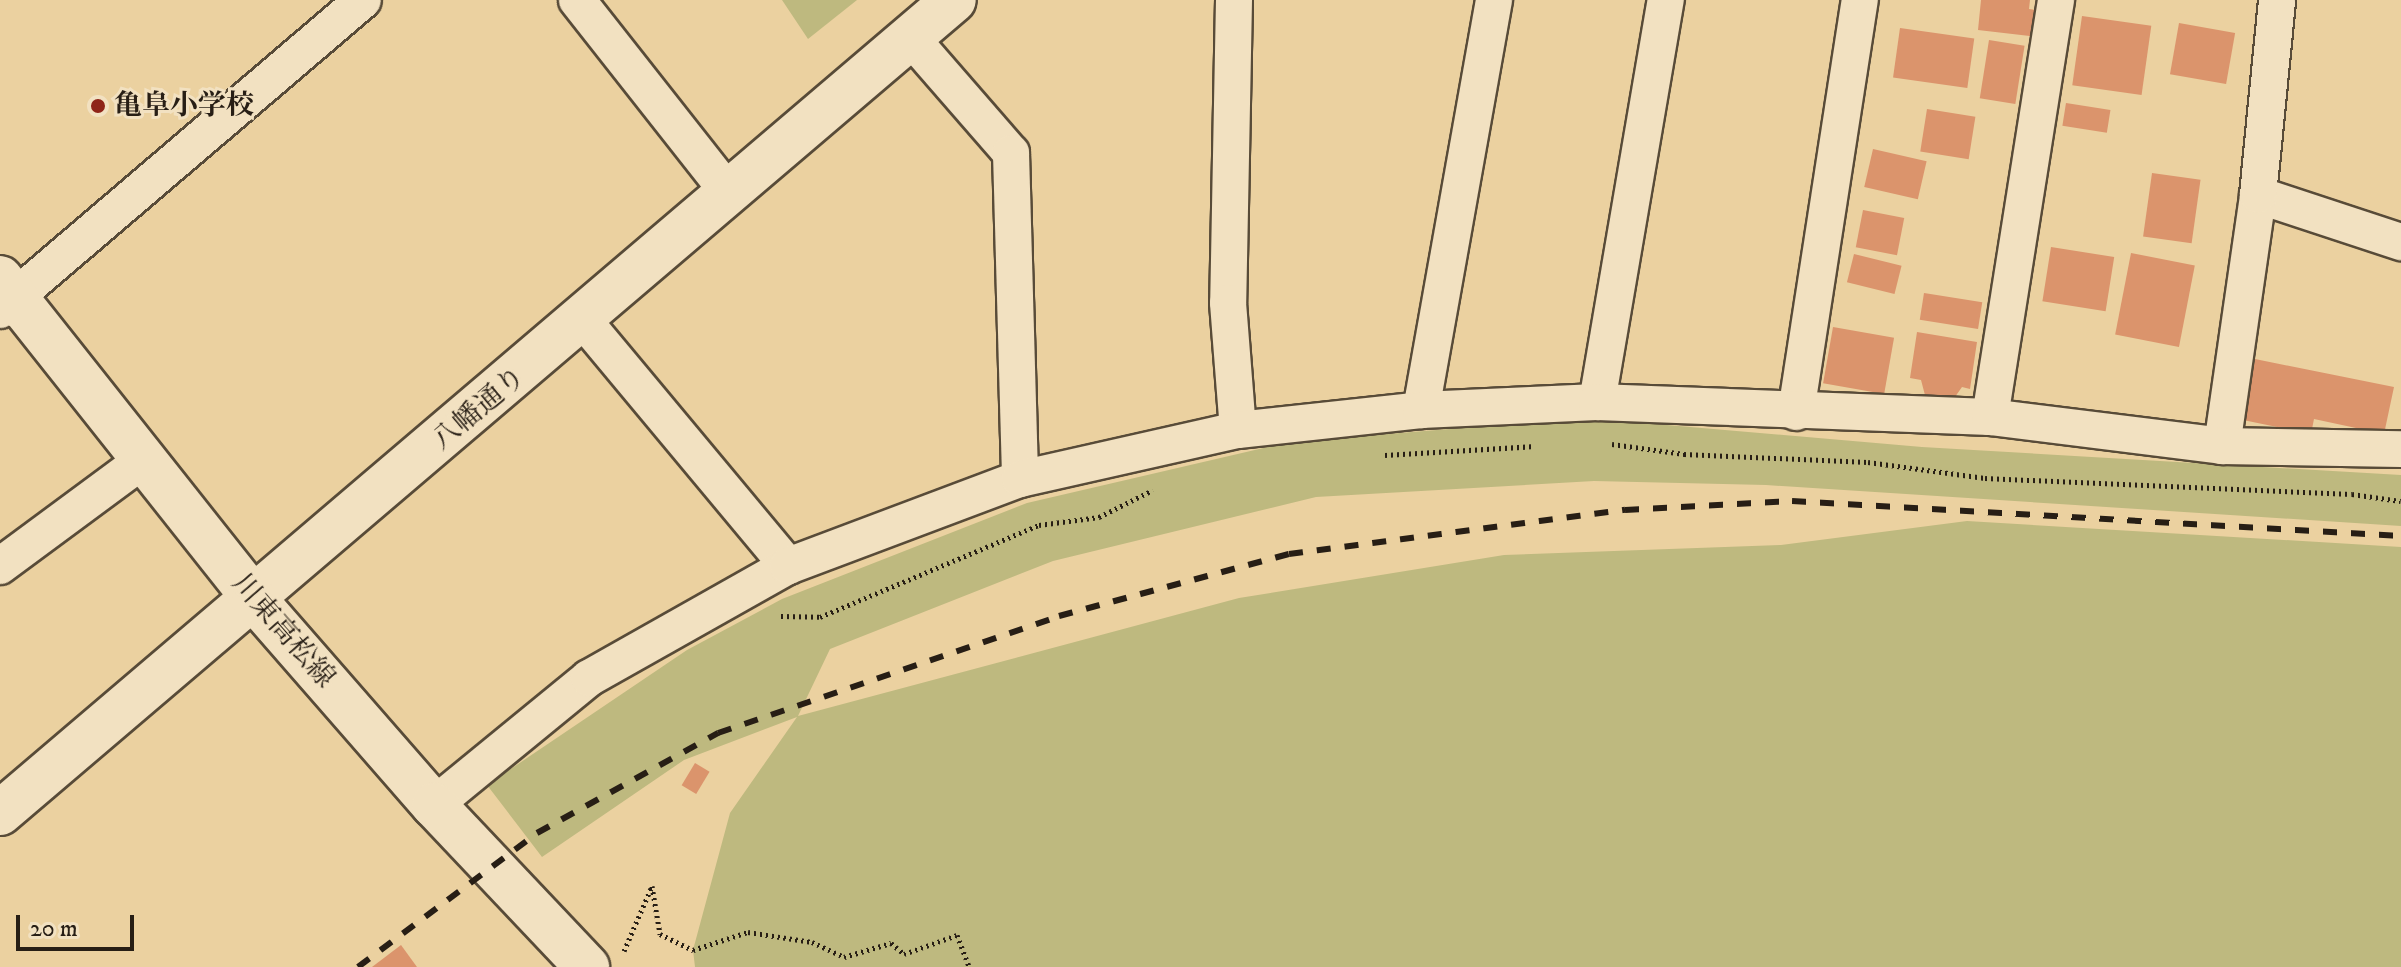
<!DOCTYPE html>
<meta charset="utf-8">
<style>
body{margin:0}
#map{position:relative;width:2401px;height:967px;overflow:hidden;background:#ebd1a0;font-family:"IM FELL DW Pica","Noto Serif JP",serif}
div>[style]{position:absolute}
.green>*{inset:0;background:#beb97f}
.building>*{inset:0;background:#db946c;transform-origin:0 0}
.path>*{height:5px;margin-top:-2.5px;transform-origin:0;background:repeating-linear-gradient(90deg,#271e15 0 2px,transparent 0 6px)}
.roads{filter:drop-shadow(2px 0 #584b38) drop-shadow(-2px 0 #584b38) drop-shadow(0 2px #584b38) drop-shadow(0 -2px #584b38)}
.minor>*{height:36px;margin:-18px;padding:0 18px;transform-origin:18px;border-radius:18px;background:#f2e1c1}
.tertiary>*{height:44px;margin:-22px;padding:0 22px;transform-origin:22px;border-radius:22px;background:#f2e1c1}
.secondary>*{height:44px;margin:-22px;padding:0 22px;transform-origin:22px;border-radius:22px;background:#f2e1c1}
.rail>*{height:6px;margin-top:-3px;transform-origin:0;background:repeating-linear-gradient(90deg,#271e15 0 14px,transparent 0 28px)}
.dots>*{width:22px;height:22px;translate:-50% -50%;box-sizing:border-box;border:4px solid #f2e1c1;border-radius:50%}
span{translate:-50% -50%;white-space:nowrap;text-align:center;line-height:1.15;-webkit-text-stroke:6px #f2e1c1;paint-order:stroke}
.poi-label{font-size:28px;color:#271e15;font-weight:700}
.left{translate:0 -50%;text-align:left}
.street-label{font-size:28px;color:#271e15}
.scale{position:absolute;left:16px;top:915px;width:118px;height:36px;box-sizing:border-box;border:4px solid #271e15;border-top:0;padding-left:10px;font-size:24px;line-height:28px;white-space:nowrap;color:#271e15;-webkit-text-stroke:6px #f2e1c1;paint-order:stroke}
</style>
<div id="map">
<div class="green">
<i style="clip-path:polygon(782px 0,857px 0,808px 39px)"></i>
<i style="clip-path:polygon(1586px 418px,1922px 447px,2401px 475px,2401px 526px,1766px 485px,1594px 481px,1316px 497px,1053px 561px,830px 649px,798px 716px,1239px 598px,1504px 555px,1781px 545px,1967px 521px,2401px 547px,2401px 967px,695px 967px,693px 950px,730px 813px,797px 717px,684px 760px,542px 857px,487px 785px,687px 650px,782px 599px,1027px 503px,1289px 442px)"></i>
</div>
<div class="building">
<i style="clip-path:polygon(1981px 0,2030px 0,2029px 9px,2042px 11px,2038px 37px,1978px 30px)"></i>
<i style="left:2082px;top:16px;width:70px;height:70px;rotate:8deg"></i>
<i style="left:2179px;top:23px;width:57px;height:52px;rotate:10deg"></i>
<i style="left:1900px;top:28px;width:75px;height:50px;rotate:8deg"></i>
<i style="left:1989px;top:40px;width:36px;height:59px;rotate:9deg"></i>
<i style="left:2066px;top:103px;width:45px;height:23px;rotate:9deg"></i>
<i style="left:1927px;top:109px;width:49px;height:43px;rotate:9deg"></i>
<i style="left:1873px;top:149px;width:55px;height:39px;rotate:13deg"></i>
<i style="left:2152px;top:173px;width:49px;height:64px;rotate:8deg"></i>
<i style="left:1863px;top:210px;width:42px;height:38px;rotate:11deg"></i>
<i style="left:2051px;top:247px;width:64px;height:55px;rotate:9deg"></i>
<i style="left:2131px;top:253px;width:65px;height:83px;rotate:11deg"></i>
<i style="left:1854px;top:254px;width:49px;height:29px;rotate:14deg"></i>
<i style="left:1924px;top:293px;width:59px;height:27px;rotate:9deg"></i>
<i style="left:1833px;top:327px;width:62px;height:57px;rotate:10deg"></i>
<i style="clip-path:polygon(1917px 332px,1977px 342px,1970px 389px,1962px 387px,1950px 404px,1926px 399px,1921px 380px,1910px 378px)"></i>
<i style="clip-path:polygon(2255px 359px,2394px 387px,2384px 434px,2314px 419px,2311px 434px,2243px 420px)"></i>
<i style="left:695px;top:763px;width:17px;height:26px;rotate:31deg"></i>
<i style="clip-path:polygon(401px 945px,417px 967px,372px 967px)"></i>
</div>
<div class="path">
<i style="left:1612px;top:444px;width:73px;rotate:7.9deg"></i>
<i style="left:1684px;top:454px;width:184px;rotate:2.5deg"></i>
<i style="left:1868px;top:462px;width:118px;rotate:7.8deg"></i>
<i style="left:1985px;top:478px;width:367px;rotate:2.5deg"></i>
<i style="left:2352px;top:494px;width:49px;rotate:8.1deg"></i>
<i style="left:1385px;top:455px;width:150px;rotate:-3.4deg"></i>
<i style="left:781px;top:616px;width:39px;rotate:1deg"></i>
<i style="left:820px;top:617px;width:238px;rotate:-22.8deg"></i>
<i style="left:1039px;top:525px;width:61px;rotate:-7.6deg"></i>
<i style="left:1099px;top:517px;width:60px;rotate:-26.6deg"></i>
<i style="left:624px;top:951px;width:71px;rotate:-66.7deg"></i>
<i style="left:652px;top:886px;width:49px;rotate:80.5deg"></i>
<i style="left:660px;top:934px;width:37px;rotate:26deg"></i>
<i style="left:693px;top:950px;width:58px;rotate:-18.1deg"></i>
<i style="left:748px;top:932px;width:65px;rotate:8.9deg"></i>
<i style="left:812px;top:942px;width:35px;rotate:25deg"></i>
<i style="left:844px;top:957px;width:49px;rotate:-16.6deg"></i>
<i style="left:891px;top:943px;width:17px;rotate:40deg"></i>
<i style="left:904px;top:954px;width:56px;rotate:-19.7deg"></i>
<i style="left:957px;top:935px;width:34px;rotate:69deg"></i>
</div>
<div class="roads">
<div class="minor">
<i style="left:577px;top:0;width:246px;rotate:51.8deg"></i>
<i style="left:1234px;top:0;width:303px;rotate:91.1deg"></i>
<i style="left:1228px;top:303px;width:127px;rotate:85.5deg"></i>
<i style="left:911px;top:38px;width:152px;rotate:49deg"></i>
<i style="left:1011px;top:153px;width:326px;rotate:88.4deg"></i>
<i style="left:2258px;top:195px;width:151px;rotate:18.2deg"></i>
<i style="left:0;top:310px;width:477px;rotate:-40.5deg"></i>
<i style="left:584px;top:321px;width:319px;rotate:50.2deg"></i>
<i style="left:1597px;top:402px;width:408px;rotate:-80.3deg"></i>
<i style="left:1421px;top:410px;width:416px;rotate:-79.9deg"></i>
<i style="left:1796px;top:412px;width:417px;rotate:-81.2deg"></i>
<i style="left:1990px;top:417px;width:422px;rotate:-81deg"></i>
<i style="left:2222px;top:446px;width:254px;rotate:-81.8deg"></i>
<i style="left:2258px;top:195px;width:196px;rotate:-84.4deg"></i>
<i style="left:0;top:566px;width:177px;rotate:-36.5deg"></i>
<i style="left:434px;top:805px;width:200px;rotate:-39.3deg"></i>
<i style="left:589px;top:678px;width:228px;rotate:-29.4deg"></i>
<i style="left:788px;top:566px;width:248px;rotate:-20.6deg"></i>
<i style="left:1020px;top:479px;width:223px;rotate:-12.7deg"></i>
<i style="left:1238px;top:430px;width:184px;rotate:-6.2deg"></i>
<i style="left:1421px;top:410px;width:176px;rotate:-2.6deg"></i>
<i style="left:1597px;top:402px;width:393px;rotate:2.2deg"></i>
<i style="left:1990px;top:417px;width:234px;rotate:7.1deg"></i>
<i style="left:2222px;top:446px;width:179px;rotate:1deg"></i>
</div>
<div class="tertiary">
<i style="left:0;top:813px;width:1253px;rotate:-40.44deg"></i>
</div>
<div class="secondary">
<i style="left:0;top:278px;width:409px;rotate:51.6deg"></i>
<i style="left:254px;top:599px;width:274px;rotate:48.9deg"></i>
<i style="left:434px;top:805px;width:223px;rotate:46.6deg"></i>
</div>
</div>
<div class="rail">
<i style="left:358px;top:967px;width:224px;rotate:-36.8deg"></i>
<i style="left:537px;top:833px;width:207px;rotate:-28.9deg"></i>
<i style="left:718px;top:733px;width:361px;rotate:-18.9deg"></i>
<i style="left:1059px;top:616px;width:238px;rotate:-15.1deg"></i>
<i style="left:1289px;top:554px;width:339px;rotate:-7.5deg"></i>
<i style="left:1625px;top:510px;width:167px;rotate:-3.1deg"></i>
<i style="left:1792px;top:501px;width:610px;rotate:3.29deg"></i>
</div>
<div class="dots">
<i style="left:98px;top:106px;background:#8f2418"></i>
</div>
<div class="poi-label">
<span class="left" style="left:114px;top:106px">亀阜小学校</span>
</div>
<div class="street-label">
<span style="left:479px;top:409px;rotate:-40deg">八幡通り</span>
<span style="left:283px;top:631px;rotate:49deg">川東高松線</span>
</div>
<div class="scale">20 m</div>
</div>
